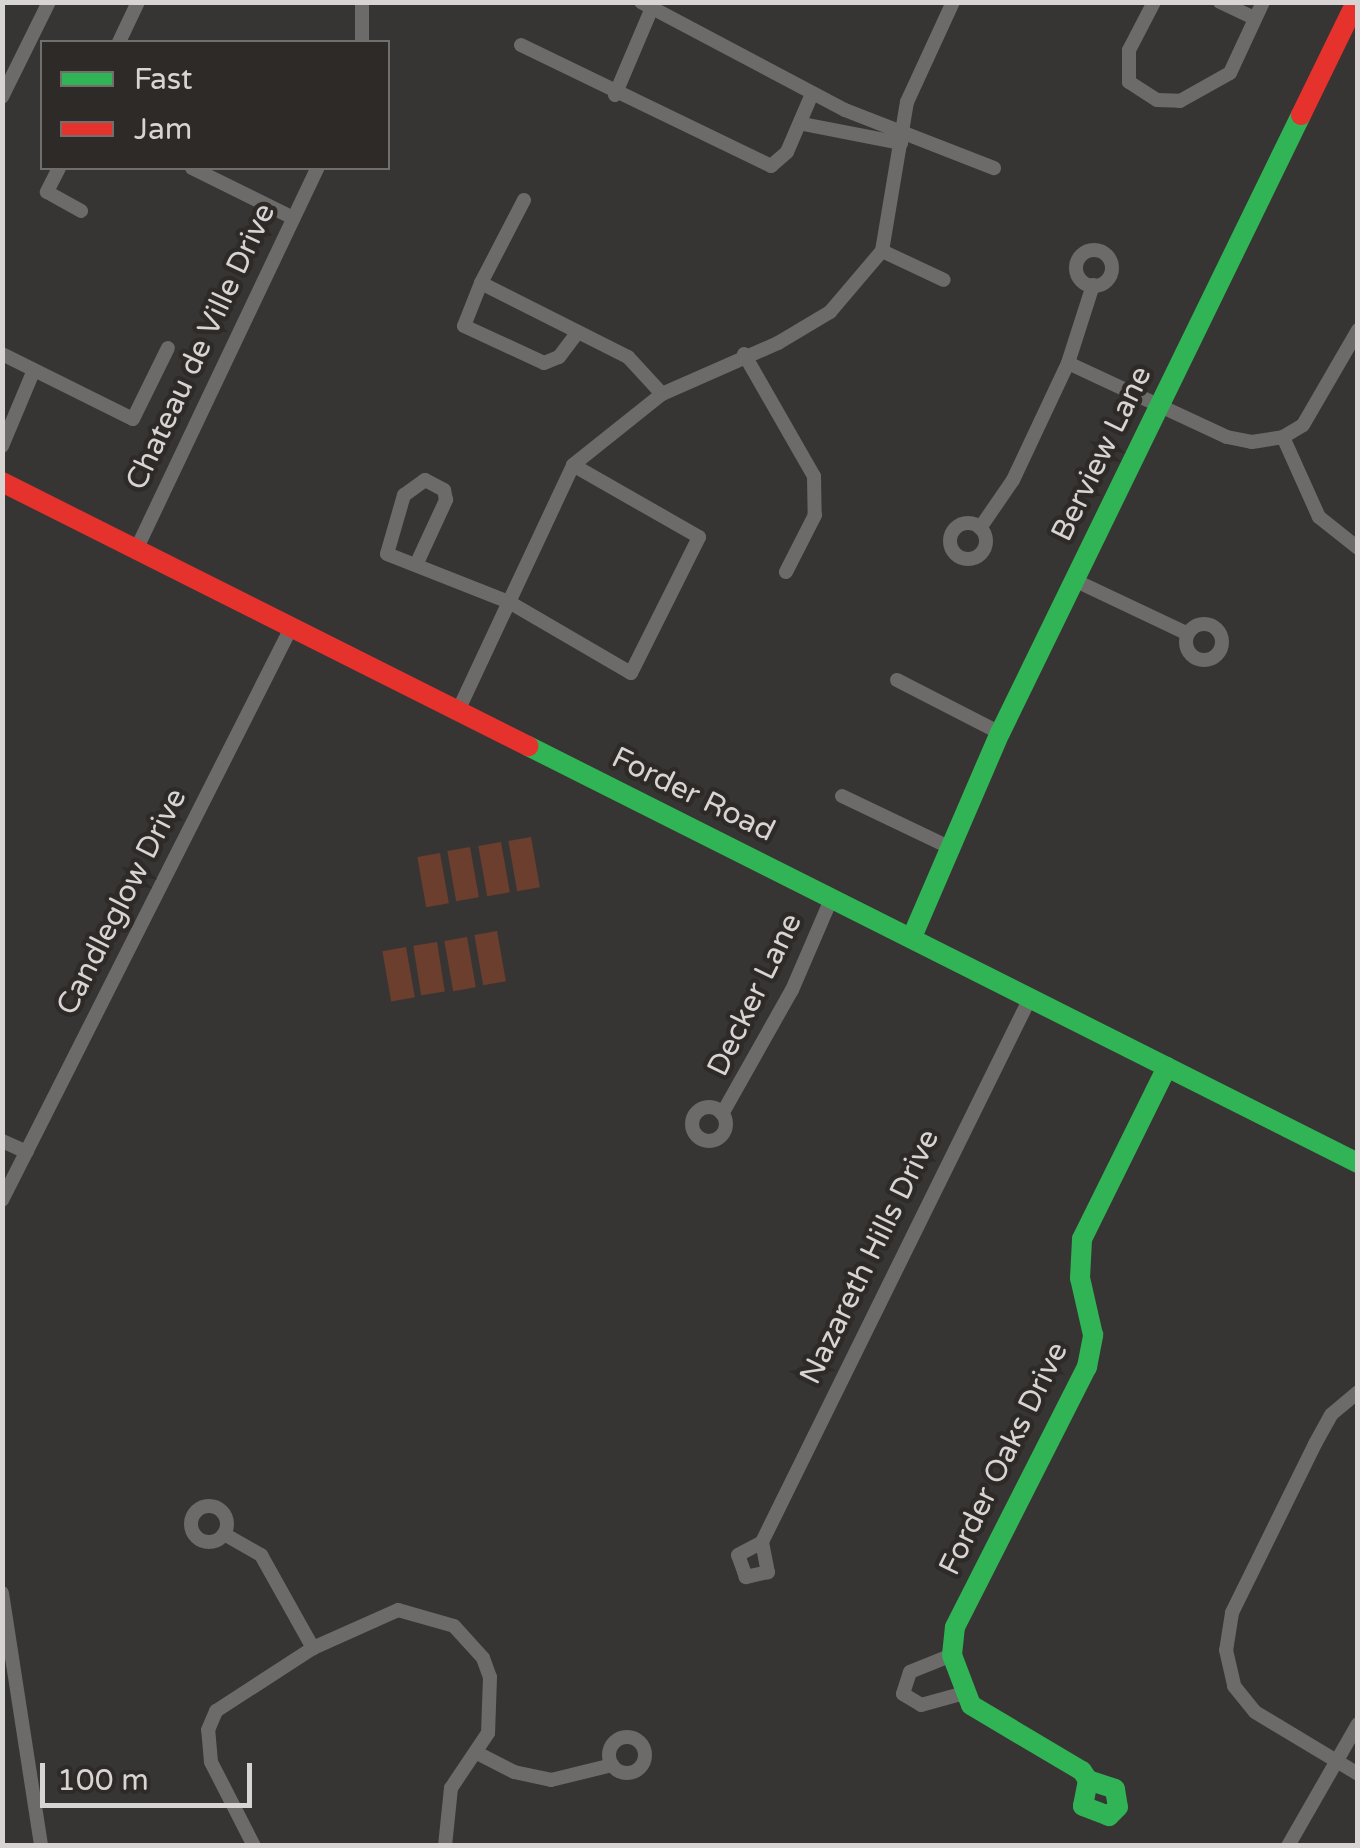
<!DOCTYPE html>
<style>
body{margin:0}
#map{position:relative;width:1360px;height:1848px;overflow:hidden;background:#373533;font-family:"Varela Round",sans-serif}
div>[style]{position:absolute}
.green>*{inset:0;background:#6c3e2e;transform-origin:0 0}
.street>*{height:14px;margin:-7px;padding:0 7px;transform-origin:7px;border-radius:7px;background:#6d6b6a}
.street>.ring{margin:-7px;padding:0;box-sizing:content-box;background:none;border:14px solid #6d6b6a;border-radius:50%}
.fast>*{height:20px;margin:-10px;padding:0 10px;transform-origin:10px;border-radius:10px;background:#30b455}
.jam>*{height:20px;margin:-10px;padding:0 10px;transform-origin:10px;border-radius:10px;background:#e5322d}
span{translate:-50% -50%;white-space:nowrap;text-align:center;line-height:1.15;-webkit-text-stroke:9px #2e2a28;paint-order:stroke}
.street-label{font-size:30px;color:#d7d4d3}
.frame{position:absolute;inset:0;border:5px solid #d7d4d3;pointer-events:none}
.legend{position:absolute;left:40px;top:40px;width:350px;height:130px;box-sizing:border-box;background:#2e2a28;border:2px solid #726e6c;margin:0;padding:12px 18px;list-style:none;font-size:30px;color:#d7d4d3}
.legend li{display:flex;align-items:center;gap:20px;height:50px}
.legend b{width:50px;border:2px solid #726e6c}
.scale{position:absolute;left:40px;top:1763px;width:212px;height:45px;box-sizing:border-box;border:5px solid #d7d4d3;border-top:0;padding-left:12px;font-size:30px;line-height:35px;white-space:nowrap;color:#d7d4d3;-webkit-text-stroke:8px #2e2a28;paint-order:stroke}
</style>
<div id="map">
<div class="green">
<i style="left:531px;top:837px;width:51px;height:23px;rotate:80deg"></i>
<i style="left:501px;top:842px;width:51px;height:23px;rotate:80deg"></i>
<i style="left:470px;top:847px;width:51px;height:23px;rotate:80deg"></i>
<i style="left:440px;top:853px;width:51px;height:23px;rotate:80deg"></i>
<i style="left:497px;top:931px;width:51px;height:23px;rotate:80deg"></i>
<i style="left:467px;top:937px;width:51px;height:23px;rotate:80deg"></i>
<i style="left:437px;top:942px;width:50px;height:24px;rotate:81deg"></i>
<i style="left:406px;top:947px;width:51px;height:24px;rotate:80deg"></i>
</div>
<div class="street">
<i style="left:362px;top:2px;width:40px;rotate:90deg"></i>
<i style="left:641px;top:2px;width:231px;rotate:27.9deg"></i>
<i style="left:845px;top:110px;width:160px;rotate:21.3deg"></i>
<i style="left:1154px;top:2px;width:54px;rotate:117.5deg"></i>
<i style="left:1129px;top:50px;width:32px;rotate:90deg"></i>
<i style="left:1129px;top:82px;width:33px;rotate:33deg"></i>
<i style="left:1157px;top:100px;width:23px;rotate:2deg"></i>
<i style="left:1180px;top:101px;width:57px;rotate:-29.2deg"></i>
<i style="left:1230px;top:73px;width:78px;rotate:-65.1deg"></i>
<i style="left:1220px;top:2px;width:38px;rotate:25deg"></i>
<i style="left:119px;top:42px;width:44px;rotate:-64.6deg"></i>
<i style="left:521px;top:45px;width:278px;rotate:25.8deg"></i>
<i style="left:771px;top:166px;width:21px;rotate:-41deg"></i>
<i style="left:787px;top:152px;width:63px;rotate:-66.7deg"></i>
<i style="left:615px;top:95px;width:95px;rotate:-67deg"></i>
<i style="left:2px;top:97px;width:106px;rotate:-63.7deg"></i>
<i style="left:803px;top:124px;width:100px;rotate:11deg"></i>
<i style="left:59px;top:168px;width:27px;rotate:117deg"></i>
<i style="left:47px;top:192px;width:39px;rotate:29deg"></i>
<i style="left:192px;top:168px;width:113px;rotate:26.3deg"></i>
<i style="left:524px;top:200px;width:93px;rotate:117.4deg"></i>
<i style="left:481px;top:283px;width:165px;rotate:26.7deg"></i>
<i style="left:628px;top:357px;width:50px;rotate:47.4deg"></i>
<i class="ring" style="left:1076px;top:250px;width:22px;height:22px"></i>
<i style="left:882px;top:251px;width:68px;rotate:25.1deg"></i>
<i style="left:481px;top:283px;width:46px;rotate:111.6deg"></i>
<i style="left:464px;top:326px;width:88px;rotate:24.8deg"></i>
<i style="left:544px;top:363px;width:16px;rotate:-22deg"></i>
<i style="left:559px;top:357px;width:31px;rotate:-53deg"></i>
<i style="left:2px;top:354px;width:146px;rotate:26.4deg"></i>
<i style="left:133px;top:419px;width:79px;rotate:-63.8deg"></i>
<i style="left:744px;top:354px;width:141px;rotate:60.2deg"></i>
<i style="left:814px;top:476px;width:39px;rotate:89deg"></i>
<i style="left:815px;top:515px;width:64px;rotate:117deg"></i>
<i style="left:1068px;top:363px;width:175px;rotate:25deg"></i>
<i style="left:1227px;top:437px;width:25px;rotate:11deg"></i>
<i style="left:1252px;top:442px;width:31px;rotate:-9deg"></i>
<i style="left:1283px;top:437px;width:23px;rotate:-31deg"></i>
<i style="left:1303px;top:425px;width:110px;rotate:-59.9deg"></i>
<i style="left:1283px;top:437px;width:88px;rotate:65.8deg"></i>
<i style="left:1319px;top:517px;width:50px;rotate:38.5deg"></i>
<i style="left:2px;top:446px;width:82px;rotate:-67.2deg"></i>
<i class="ring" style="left:950px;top:523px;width:22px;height:22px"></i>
<i style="left:980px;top:528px;width:58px;rotate:-55.5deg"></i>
<i style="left:1013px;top:480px;width:129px;rotate:-64.8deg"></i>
<i style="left:1068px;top:363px;width:82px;rotate:-72.2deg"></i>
<i style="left:136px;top:550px;width:423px;rotate:-64.6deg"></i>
<i style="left:416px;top:565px;width:72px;rotate:-65.2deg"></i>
<i style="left:446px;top:500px;width:10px;rotate:-101deg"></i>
<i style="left:444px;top:490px;width:21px;rotate:-152deg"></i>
<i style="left:425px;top:480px;width:26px;rotate:144deg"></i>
<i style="left:404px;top:495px;width:61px;rotate:106.1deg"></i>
<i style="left:387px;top:554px;width:131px;rotate:21.5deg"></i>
<i style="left:509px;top:602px;width:141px;rotate:30.2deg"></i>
<i style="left:631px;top:673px;width:152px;rotate:-63.4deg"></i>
<i style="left:699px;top:537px;width:145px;rotate:-150.3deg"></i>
<i style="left:1074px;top:580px;width:126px;rotate:25.3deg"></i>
<i class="ring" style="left:1186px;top:624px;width:22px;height:22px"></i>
<i style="left:897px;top:680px;width:116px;rotate:27.2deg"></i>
<i style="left:457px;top:713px;width:274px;rotate:-64.9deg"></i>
<i style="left:573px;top:465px;width:114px;rotate:-38.6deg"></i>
<i style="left:662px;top:394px;width:127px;rotate:-23.7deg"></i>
<i style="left:778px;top:343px;width:61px;rotate:-30.8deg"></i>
<i style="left:830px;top:312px;width:80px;rotate:-49.6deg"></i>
<i style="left:882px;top:251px;width:151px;rotate:-80.5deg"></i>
<i style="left:907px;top:102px;width:110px;rotate:-65.3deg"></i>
<i style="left:842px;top:796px;width:123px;rotate:25.5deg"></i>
<i class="ring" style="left:692px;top:1107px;width:20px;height:20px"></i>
<i style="left:722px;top:1114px;width:142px;rotate:-60.6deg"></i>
<i style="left:792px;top:990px;width:101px;rotate:-66.7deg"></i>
<i style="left:2px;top:1141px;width:27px;rotate:24deg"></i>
<i style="left:2px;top:1200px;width:641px;rotate:-63.2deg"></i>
<i style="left:1358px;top:1392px;width:35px;rotate:140deg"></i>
<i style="left:1331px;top:1415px;width:33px;rotate:119deg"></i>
<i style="left:1315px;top:1444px;width:188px;rotate:116.2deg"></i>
<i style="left:1232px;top:1613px;width:37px;rotate:99deg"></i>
<i style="left:1226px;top:1650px;width:37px;rotate:77deg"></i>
<i style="left:1234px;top:1686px;width:33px;rotate:51deg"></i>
<i style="left:1255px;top:1712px;width:120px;rotate:31deg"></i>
<i class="ring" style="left:191px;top:1506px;width:22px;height:22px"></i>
<i style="left:224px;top:1534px;width:43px;rotate:29.6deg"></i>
<i style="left:261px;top:1555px;width:107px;rotate:60.8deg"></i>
<i style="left:762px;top:1542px;width:31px;rotate:79deg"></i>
<i style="left:768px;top:1572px;width:23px;rotate:167deg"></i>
<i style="left:746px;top:1577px;width:23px;rotate:-110deg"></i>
<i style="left:738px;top:1555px;width:27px;rotate:-28deg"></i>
<i style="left:762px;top:1542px;width:606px;rotate:-63.77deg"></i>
<i style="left:2px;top:1593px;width:256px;rotate:81.2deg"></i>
<i style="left:952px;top:1655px;width:45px;rotate:158deg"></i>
<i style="left:910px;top:1672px;width:23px;rotate:108deg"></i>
<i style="left:903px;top:1694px;width:21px;rotate:31deg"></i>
<i style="left:921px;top:1705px;width:46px;rotate:-15.3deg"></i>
<i class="ring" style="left:609px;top:1737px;width:22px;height:22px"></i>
<i style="left:479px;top:1754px;width:39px;rotate:27deg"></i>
<i style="left:514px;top:1772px;width:38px;rotate:12deg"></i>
<i style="left:551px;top:1780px;width:63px;rotate:-13.8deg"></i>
<i style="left:254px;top:1846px;width:94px;rotate:-117.1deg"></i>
<i style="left:211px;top:1762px;width:32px;rotate:-95deg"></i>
<i style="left:208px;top:1730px;width:21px;rotate:-67deg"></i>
<i style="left:216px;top:1711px;width:116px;rotate:-33deg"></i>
<i style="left:313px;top:1648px;width:93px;rotate:-24.1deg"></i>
<i style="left:398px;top:1610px;width:58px;rotate:15.9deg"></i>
<i style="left:454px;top:1626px;width:43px;rotate:47.8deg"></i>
<i style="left:483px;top:1658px;width:20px;rotate:70deg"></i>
<i style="left:490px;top:1677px;width:56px;rotate:92deg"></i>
<i style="left:488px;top:1733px;width:66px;rotate:123.9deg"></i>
<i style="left:451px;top:1788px;width:58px;rotate:95.9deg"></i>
<i style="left:1288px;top:1846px;width:141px;rotate:-60.2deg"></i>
</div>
<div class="fast">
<i style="left:528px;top:746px;width:929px;rotate:26.68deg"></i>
<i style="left:912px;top:937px;width:222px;rotate:-66.7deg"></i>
<i style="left:1000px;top:733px;width:687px;rotate:-64.03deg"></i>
<i style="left:1088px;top:1780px;width:28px;rotate:18deg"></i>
<i style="left:1115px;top:1789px;width:18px;rotate:81deg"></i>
<i style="left:1118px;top:1807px;width:13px;rotate:135deg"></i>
<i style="left:1109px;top:1816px;width:28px;rotate:-159deg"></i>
<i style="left:1083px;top:1806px;width:26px;rotate:-79deg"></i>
<i style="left:1088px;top:1780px;width:11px;rotate:-124deg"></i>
<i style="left:1082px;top:1771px;width:129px;rotate:-149.3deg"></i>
<i style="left:971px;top:1705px;width:53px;rotate:-110.8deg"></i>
<i style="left:952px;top:1655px;width:28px;rotate:-84deg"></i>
<i style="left:955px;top:1627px;width:292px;rotate:-63.1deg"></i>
<i style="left:1087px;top:1367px;width:33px;rotate:-79deg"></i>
<i style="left:1093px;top:1335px;width:58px;rotate:-102.8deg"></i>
<i style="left:1080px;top:1278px;width:39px;rotate:-87deg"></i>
<i style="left:1082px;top:1239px;width:192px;rotate:-63.7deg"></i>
</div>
<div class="jam">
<i style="left:1301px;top:115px;width:126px;rotate:-64deg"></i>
<i style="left:2px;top:482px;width:589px;rotate:26.65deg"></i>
</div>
<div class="street-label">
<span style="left:201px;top:347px;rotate:-65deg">Chateau de Ville Drive</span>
<span style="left:1102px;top:454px;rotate:-64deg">Berview Lane</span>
<span style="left:693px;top:795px;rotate:26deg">Forder Road</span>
<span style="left:122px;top:902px;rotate:-63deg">Candleglow Drive</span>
<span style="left:755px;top:995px;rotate:-64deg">Decker Lane</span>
<span style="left:870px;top:1257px;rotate:-64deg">Nazareth Hills Drive</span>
<span style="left:1004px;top:1459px;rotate:-64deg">Forder Oaks Drive</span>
</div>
<div class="frame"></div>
<ul class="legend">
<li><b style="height:12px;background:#30b455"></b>Fast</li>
<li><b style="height:12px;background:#e5322d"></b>Jam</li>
</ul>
<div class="scale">100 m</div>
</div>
